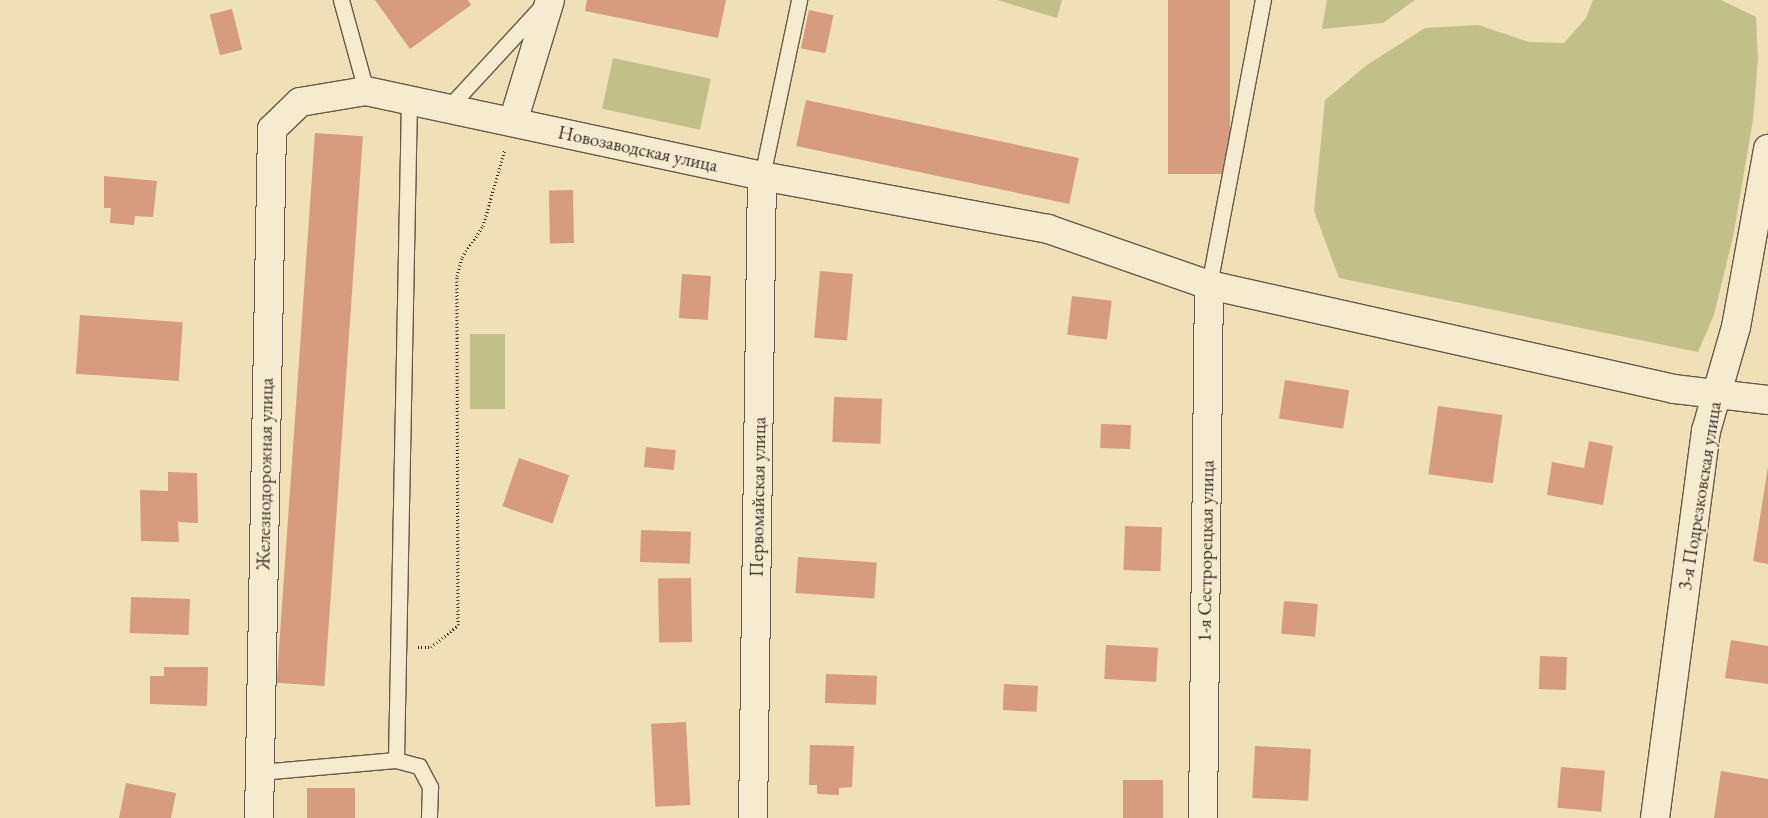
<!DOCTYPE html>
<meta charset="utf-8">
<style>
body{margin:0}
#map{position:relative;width:1768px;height:818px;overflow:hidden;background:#efe0b5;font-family:"EB Garamond",serif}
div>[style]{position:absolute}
.green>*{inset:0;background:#c1c088;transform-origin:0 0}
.building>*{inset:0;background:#d69c7d;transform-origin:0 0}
.path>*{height:3px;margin-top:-1.5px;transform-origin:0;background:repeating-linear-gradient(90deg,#392f27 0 1px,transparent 0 3.5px)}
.roads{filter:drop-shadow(1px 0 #665b4a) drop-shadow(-1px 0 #665b4a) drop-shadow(0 1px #665b4a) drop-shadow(0 -1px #665b4a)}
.lane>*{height:15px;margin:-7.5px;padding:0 7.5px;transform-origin:7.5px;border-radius:7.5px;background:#f5ebcf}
.street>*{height:28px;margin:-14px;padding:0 14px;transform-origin:14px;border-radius:14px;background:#f5ebcf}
span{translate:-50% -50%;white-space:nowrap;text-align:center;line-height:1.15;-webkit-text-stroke:4px #f5ebcf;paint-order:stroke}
.street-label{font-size:19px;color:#392f27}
</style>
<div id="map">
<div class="green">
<i style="clip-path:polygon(997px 0,1062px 0,1057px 18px)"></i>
<i style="clip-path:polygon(1327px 0,1415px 0,1383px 23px,1322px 29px)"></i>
<i style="clip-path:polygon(1593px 0,1721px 0,1756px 17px,1758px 59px,1753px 120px,1733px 237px,1714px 315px,1698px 352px,1339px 278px,1314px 211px,1325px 100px,1367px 65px,1425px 28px,1478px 25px,1529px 42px,1564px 43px,1586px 18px)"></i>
<i style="left:613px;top:58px;width:100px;height:52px;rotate:12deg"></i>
<i style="left:470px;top:334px;width:35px;height:75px"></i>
</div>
<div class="building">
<i style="clip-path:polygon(375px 0,468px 0,471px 5px,410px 49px)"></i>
<i style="clip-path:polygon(587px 0,726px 0,718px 38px,585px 11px)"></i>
<i style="left:1168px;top:0;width:62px;height:174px"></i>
<i style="left:232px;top:9px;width:42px;height:23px;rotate:76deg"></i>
<i style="left:809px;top:10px;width:25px;height:39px;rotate:12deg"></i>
<i style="left:806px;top:100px;width:279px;height:47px;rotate:12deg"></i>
<i style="left:315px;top:133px;width:48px;height:551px;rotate:4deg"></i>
<i style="clip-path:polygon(104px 176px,157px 181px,153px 217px,135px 216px,134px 225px,110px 223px,111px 208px,104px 208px)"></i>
<i style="left:573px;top:190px;width:53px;height:24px;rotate:89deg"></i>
<i style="left:820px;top:271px;width:33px;height:67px;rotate:5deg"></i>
<i style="left:682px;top:274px;width:29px;height:44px;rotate:4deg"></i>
<i style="left:1072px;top:296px;width:40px;height:39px;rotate:7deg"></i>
<i style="left:80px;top:315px;width:103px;height:59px;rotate:4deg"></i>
<i style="left:1285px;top:380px;width:65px;height:39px;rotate:9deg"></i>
<i style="left:834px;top:397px;width:48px;height:45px;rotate:2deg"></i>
<i style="left:1438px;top:406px;width:65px;height:69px;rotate:8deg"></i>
<i style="left:1101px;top:424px;width:30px;height:24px;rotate:2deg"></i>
<i style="clip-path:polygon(1589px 441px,1613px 446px,1603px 505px,1547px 495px,1552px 462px,1584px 468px)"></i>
<i style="left:646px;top:447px;width:30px;height:20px;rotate:6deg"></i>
<i style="left:519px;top:458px;width:53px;height:51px;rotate:19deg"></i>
<i style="clip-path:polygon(1768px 467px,1768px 564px,1753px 561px)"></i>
<i style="clip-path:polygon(168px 472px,197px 473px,198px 523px,178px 522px,179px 542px,141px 541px,140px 490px,168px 491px)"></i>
<i style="left:1125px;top:526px;width:37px;height:44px;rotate:2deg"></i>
<i style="left:641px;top:530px;width:50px;height:32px;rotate:2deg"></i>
<i style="left:798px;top:557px;width:79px;height:36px;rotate:4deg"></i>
<i style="left:691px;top:578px;width:64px;height:33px;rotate:89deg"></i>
<i style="left:131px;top:597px;width:59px;height:36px;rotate:2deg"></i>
<i style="left:1284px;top:601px;width:34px;height:33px;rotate:5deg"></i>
<i style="clip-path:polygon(1731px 640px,1768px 646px,1768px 684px,1725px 678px)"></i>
<i style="left:1106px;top:645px;width:52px;height:34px;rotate:3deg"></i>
<i style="left:1540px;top:656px;width:27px;height:33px;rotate:2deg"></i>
<i style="clip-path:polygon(164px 667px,208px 667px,207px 706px,150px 704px,150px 676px,164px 676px)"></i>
<i style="left:826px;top:674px;width:51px;height:29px;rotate:2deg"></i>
<i style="left:1004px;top:684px;width:34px;height:26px;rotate:3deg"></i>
<i style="left:686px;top:722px;width:83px;height:35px;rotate:87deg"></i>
<i style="clip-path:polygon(810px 745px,854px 746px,852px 787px,839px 788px,839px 795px,817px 794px,817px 785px,809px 785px)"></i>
<i style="left:1255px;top:746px;width:56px;height:52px;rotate:3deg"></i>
<i style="left:1561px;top:767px;width:44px;height:41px;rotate:5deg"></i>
<i style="clip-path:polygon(1721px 771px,1768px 779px,1768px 818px,1714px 818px)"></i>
<i style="left:1123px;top:780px;width:40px;height:38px"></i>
<i style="clip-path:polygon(126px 783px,176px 793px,171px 818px,119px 818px)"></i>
<i style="left:307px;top:788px;width:48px;height:30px"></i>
</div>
<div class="path">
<i style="left:418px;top:647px;width:13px"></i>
<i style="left:431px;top:647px;width:35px;rotate:-39deg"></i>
<i style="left:458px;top:625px;width:349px;rotate:-90.2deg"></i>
<i style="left:457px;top:276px;width:20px;rotate:-75deg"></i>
<i style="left:462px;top:257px;width:37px;rotate:-56deg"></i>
<i style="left:483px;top:226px;width:80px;rotate:-74.1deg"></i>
</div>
<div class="roads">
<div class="lane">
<i style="left:341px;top:0;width:94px;rotate:74.6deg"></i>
<i style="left:409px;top:100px;width:660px;rotate:91.13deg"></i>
<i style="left:396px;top:760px;width:24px;rotate:15deg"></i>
<i style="left:419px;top:766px;width:24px;rotate:62deg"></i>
<i style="left:430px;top:787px;width:31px;rotate:92deg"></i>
<i style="left:448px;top:108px;width:140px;rotate:-47.3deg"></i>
<i style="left:762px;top:176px;width:180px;rotate:-78.1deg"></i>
<i style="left:1209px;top:285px;width:290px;rotate:-79.3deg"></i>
<i style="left:259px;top:772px;width:138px;rotate:-5deg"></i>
</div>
<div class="street">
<i style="left:513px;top:122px;width:127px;rotate:-73.1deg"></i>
<i style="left:259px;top:818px;width:689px;rotate:-88.92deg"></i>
<i style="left:272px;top:129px;width:39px;rotate:-44deg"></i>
<i style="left:300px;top:102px;width:67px;rotate:-9.5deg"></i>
<i style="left:366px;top:91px;width:405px;rotate:12.1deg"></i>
<i style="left:762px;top:176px;width:291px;rotate:10.5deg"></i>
<i style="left:1048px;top:229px;width:170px;rotate:19.2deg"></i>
<i style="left:1209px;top:285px;width:476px;rotate:12.6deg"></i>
<i style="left:1674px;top:389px;width:95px;rotate:6.7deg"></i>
<i style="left:753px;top:818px;width:642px;rotate:-89.2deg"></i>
<i style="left:1203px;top:818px;width:533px;rotate:-89.36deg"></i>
<i style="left:1655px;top:818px;width:390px;rotate:-82.5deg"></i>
<i style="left:1706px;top:431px;width:108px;rotate:-73.9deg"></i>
<i style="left:1736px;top:327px;width:181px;rotate:-79.8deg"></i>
</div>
</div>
<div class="street-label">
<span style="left:638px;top:149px;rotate:12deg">Новозаводская улица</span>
<span style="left:265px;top:474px;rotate:-89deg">Железнодорожная улица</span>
<span style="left:1700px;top:496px;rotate:-81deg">3-я Подрезковская улица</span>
<span style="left:758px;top:497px;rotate:-89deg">Первомайская улица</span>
<span style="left:1206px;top:551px;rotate:-89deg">1-я Сестрорецкая улица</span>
</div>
</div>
